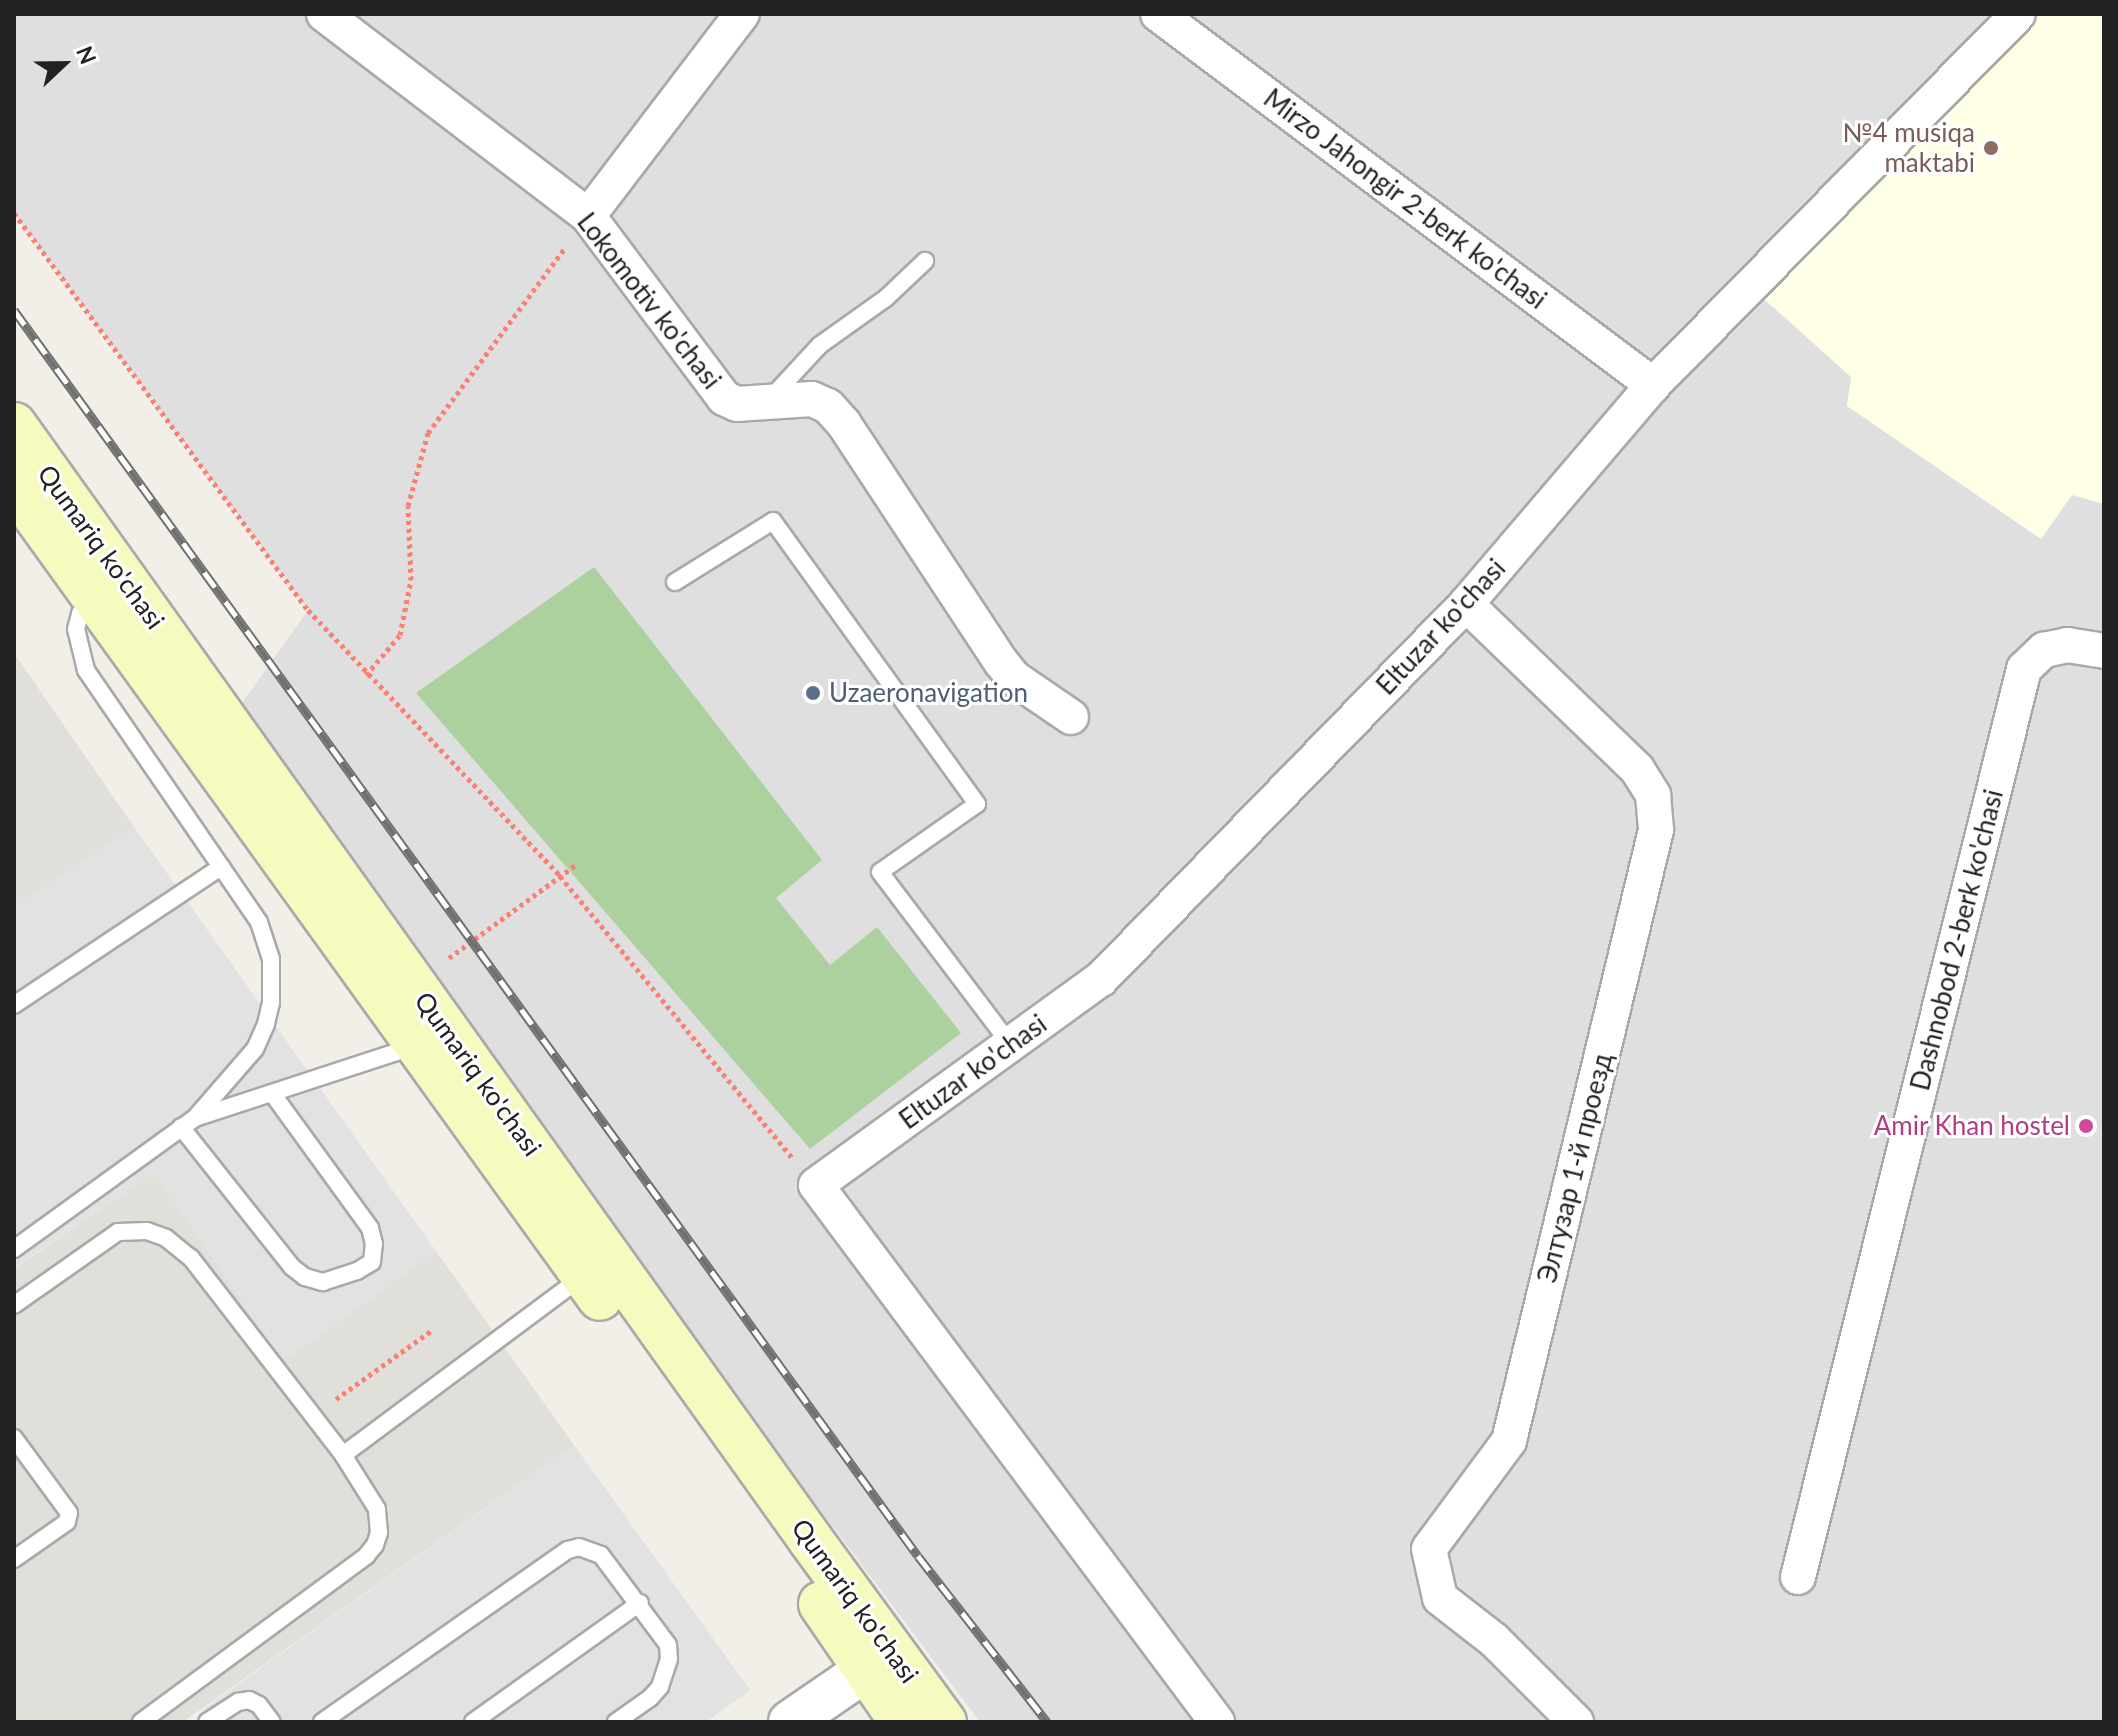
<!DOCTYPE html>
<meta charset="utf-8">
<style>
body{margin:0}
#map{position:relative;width:2118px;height:1736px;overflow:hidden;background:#f2efe9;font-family:Lato,sans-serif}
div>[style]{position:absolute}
.residential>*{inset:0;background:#e0dfdf}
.education>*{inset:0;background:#ffffe5}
.airport>*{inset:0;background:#e1dfda}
.forest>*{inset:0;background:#add19e}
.parking>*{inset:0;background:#e2e2e2}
.path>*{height:5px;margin-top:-2.5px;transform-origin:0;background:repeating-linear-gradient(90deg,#fa8072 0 4px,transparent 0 8px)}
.roads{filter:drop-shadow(2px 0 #a9a9a9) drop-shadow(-2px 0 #a9a9a9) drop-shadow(0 2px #a9a9a9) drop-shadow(0 -2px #a9a9a9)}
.service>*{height:16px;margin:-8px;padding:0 8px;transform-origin:8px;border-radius:8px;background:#fff}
.minor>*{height:34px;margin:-17px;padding:0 17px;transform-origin:17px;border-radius:17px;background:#fff}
.tertiary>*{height:42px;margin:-21px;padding:0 21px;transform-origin:21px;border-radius:21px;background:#fff}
.secondary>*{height:44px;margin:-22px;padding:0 22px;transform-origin:22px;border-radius:22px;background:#f7fabf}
.rail>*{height:9px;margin-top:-4.5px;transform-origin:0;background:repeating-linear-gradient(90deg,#fff 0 18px,#707070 0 36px);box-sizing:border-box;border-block:2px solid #707070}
.dots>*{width:22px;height:22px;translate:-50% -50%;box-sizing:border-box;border:4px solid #fff;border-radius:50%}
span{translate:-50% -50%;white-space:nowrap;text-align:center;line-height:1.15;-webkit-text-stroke:6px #fff;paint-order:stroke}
.education-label{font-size:26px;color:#785e54}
.right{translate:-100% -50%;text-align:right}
.street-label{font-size:26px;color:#222}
.service-label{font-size:26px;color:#4e5e75}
.left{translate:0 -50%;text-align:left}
.hotel-label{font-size:26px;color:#b23c85}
.frame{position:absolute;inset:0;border:16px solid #222;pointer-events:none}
.north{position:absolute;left:24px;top:24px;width:80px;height:80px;-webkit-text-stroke:6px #fff;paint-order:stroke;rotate:68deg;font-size:22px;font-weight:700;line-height:32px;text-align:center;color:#222}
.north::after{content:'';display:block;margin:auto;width:28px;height:36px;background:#222;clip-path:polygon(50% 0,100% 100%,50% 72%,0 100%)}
</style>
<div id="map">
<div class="residential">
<i style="clip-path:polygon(14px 14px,2104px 14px,2104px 1722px,980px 1722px,228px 723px,308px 610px,14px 213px)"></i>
</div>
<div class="education">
<i style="clip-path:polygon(2013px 14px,2104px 14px,2104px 504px,2072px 495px,2041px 539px,1847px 406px,1851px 377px,1745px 282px)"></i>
</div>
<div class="airport">
<i style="clip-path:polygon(14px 653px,134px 827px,14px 908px)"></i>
<i style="clip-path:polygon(154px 1172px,283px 1361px,436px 1251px,574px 1445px,183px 1722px,14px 1722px,14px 1269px)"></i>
</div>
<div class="forest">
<i style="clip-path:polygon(594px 567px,822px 860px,776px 898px,830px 965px,877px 927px,961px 1033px,810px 1149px,416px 693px)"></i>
</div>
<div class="parking">
<i style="clip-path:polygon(134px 827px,436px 1251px,283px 1361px,154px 1172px,14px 1268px,14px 908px)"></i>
<i style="clip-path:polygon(574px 1445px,750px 1690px,706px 1722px,215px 1722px,205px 1708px)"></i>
</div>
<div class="path">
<i style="left:14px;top:213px;width:494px;rotate:53.5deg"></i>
<i style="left:308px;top:610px;width:366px;rotate:46.5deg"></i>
<i style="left:560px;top:876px;width:364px;rotate:50.5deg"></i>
<i style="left:366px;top:675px;width:52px;rotate:-49.6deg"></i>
<i style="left:400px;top:635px;width:56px;rotate:-78.7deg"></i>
<i style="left:411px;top:580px;width:74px;rotate:-92.3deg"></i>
<i style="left:408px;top:506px;width:76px;rotate:-74.7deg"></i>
<i style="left:428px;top:433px;width:229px;rotate:-53.5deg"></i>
<i style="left:449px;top:958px;width:159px;rotate:-36.3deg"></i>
<i style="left:336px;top:1399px;width:117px;rotate:-35.6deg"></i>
</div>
<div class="roads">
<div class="service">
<i style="left:769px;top:400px;width:75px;rotate:-47.2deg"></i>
<i style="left:820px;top:345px;width:81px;rotate:-35.5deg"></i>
<i style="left:886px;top:298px;width:54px;rotate:-43.5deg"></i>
<i style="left:675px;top:582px;width:115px;rotate:-31.9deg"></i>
<i style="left:773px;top:521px;width:349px;rotate:54.2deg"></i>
<i style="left:977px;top:804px;width:118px;rotate:145deg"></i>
<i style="left:880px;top:872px;width:217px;rotate:52.9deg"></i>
<i style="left:14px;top:1005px;width:249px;rotate:-33.7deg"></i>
<i style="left:198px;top:1117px;width:228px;rotate:-18.1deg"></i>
<i style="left:181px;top:1127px;width:179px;rotate:51.6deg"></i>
<i style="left:292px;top:1267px;width:16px;rotate:38deg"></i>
<i style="left:305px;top:1277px;width:19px;rotate:16deg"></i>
<i style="left:323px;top:1282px;width:36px;rotate:-18deg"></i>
<i style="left:357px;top:1271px;width:17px;rotate:-31deg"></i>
<i style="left:372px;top:1262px;width:18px;rotate:-84deg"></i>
<i style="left:374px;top:1244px;width:16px;rotate:-104deg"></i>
<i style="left:370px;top:1228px;width:167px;rotate:-126deg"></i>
<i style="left:14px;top:1249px;width:223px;rotate:-35.9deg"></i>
<i style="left:195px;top:1118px;width:91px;rotate:-49deg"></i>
<i style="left:255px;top:1049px;width:27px;rotate:-66deg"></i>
<i style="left:266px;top:1024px;width:22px;rotate:-77deg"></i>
<i style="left:271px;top:1003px;width:44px;rotate:-90deg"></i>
<i style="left:271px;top:959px;width:39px;rotate:-108deg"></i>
<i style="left:259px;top:922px;width:306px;rotate:-124.5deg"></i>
<i style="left:86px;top:670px;width:42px;rotate:-103.7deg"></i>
<i style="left:76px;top:629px;width:16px;rotate:-75deg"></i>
<i style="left:80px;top:614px;width:20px;rotate:-41deg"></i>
<i style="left:14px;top:1305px;width:127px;rotate:-35.1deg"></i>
<i style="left:118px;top:1232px;width:29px;rotate:-2deg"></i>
<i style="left:147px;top:1231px;width:20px;rotate:20deg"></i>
<i style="left:166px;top:1238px;width:32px;rotate:39deg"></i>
<i style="left:191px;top:1258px;width:249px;rotate:52.3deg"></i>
<i style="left:14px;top:1438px;width:93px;rotate:53.7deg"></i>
<i style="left:69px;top:1513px;width:9px;rotate:103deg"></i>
<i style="left:67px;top:1522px;width:65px;rotate:145.1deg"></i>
<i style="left:141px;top:1722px;width:280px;rotate:-36.4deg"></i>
<i style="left:366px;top:1556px;width:14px;rotate:-51deg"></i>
<i style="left:375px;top:1545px;width:13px;rotate:-72deg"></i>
<i style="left:379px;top:1533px;width:24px;rotate:-95deg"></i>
<i style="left:377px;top:1509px;width:64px;rotate:-122.2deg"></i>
<i style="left:343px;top:1455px;width:299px;rotate:-36.7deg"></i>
<i style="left:207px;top:1722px;width:37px;rotate:-33deg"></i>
<i style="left:238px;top:1702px;width:11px;rotate:-10deg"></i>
<i style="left:249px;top:1700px;width:11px;rotate:27deg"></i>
<i style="left:259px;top:1705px;width:21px;rotate:53deg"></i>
<i style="left:322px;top:1722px;width:300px;rotate:-35deg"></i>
<i style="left:568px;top:1550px;width:11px;rotate:-15deg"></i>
<i style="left:579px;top:1547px;width:23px;rotate:20deg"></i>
<i style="left:601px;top:1555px;width:112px;rotate:53.3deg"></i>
<i style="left:668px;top:1645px;width:14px;rotate:86deg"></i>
<i style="left:669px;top:1659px;width:29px;rotate:108deg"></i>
<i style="left:660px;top:1687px;width:15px;rotate:132deg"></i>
<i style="left:650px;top:1698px;width:42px;rotate:144.8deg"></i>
<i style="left:473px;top:1722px;width:205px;rotate:-35.5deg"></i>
</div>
<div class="minor">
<i style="left:324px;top:14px;width:332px;rotate:37.4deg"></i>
<i style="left:588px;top:216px;width:227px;rotate:53.2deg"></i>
<i style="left:724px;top:398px;width:14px;rotate:25deg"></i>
<i style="left:737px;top:404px;width:75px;rotate:-3.8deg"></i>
<i style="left:812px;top:399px;width:17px;rotate:24deg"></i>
<i style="left:828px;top:406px;width:24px;rotate:48deg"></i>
<i style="left:844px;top:424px;width:285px;rotate:56.6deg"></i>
<i style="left:1001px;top:662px;width:21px;rotate:51deg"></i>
<i style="left:1014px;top:678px;width:69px;rotate:34.4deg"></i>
<i style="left:1158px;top:14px;width:619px;rotate:36.85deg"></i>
<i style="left:588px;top:216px;width:254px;rotate:-52.7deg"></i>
<i style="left:1466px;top:604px;width:238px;rotate:44deg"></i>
<i style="left:1637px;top:769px;width:31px;rotate:58deg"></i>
<i style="left:1653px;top:795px;width:35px;rotate:85deg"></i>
<i style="left:1656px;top:830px;width:628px;rotate:103.53deg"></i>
<i style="left:1509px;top:1441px;width:134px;rotate:126.5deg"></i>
<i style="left:1429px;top:1549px;width:50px;rotate:77.3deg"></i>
<i style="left:1440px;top:1598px;width:68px;rotate:37.9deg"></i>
<i style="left:1494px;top:1640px;width:116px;rotate:45deg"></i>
<i style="left:1798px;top:1577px;width:936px;rotate:-76.02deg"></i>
<i style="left:2024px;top:669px;width:28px;rotate:-44deg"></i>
<i style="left:2044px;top:650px;width:24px;rotate:-12deg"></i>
<i style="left:2067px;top:645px;width:37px;rotate:9deg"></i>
<i style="left:1217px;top:1722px;width:670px;rotate:-126.75deg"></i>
<i style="left:816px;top:1185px;width:352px;rotate:-35.9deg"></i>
<i style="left:1101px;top:979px;width:523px;rotate:-45.77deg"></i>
<i style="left:1466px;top:604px;width:288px;rotate:-49.5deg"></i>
<i style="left:1653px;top:385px;width:520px;rotate:-45.47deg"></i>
</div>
<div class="tertiary">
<i style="left:790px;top:1722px;width:92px;rotate:-34.4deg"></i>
</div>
<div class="secondary">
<i style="left:14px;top:425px;width:1369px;rotate:54.45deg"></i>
<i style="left:810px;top:1539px;width:227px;rotate:53.8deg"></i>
<i style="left:14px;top:486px;width:1001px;rotate:54.18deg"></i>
<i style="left:821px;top:1604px;width:143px;rotate:55.5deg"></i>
</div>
</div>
<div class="rail">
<i style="left:14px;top:310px;width:1539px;rotate:54.04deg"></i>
<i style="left:918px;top:1556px;width:210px;rotate:52.1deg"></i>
</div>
<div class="dots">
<i style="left:1991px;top:148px;background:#8d6e63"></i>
<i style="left:813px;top:693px;background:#5c6f8a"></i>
<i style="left:2086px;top:1126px;background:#d1479c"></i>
</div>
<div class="education-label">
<span class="right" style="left:1975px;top:148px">№4 musiqa<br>maktabi</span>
</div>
<div class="street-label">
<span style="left:1405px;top:199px;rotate:37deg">Mirzo Jahongir 2-berk ko'chasi</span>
<span style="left:649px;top:301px;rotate:52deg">Lokomotiv ko'chasi</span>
<span style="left:101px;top:547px;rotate:54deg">Qumariq ko'chasi</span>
<span style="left:1441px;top:627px;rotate:-47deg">Eltuzar ko'chasi</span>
<span style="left:1957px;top:940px;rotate:-76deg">Dashnobod 2-berk ko'chasi</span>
<span style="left:973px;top:1072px;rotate:-36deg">Eltuzar ko'chasi</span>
<span style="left:478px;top:1074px;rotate:54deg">Qumariq ko'chasi</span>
<span style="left:1575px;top:1168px;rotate:-76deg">Элтузар 1-й проезд</span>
<span style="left:855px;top:1601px;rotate:54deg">Qumariq ko'chasi</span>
</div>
<div class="service-label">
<span class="left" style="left:829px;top:693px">Uzaeronavigation</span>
</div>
<div class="hotel-label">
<span class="right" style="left:2070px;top:1126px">Amir Khan hostel</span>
</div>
<div class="frame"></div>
<div class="north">N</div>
</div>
